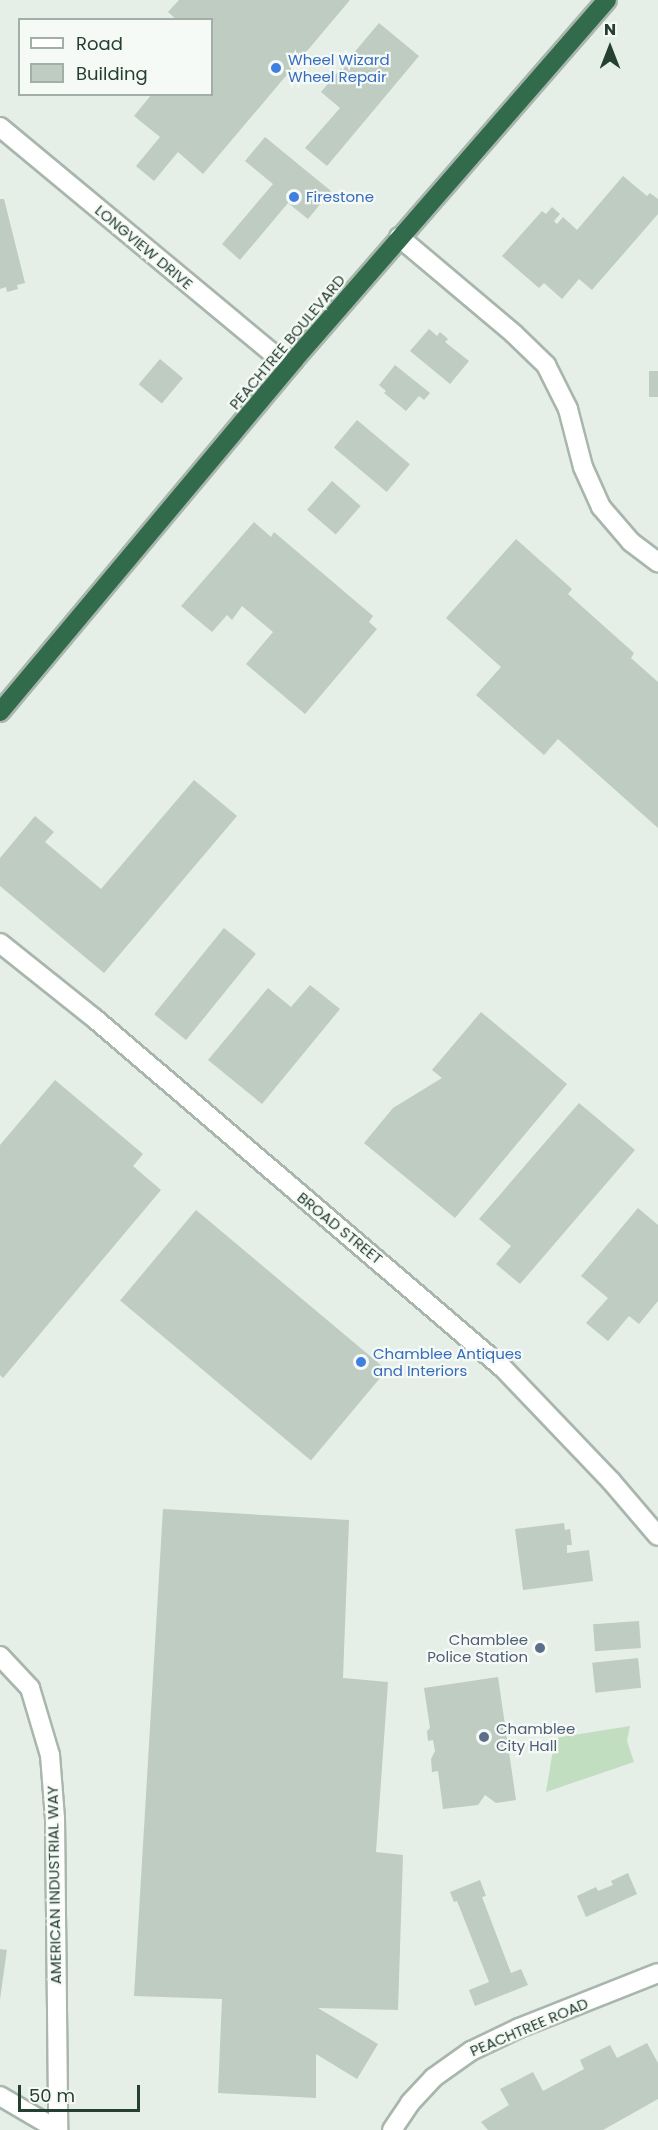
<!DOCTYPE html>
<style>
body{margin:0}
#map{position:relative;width:658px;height:2130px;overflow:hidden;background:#e5eee7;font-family:Poppins,sans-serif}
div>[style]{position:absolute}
.green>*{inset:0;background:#c2dec0}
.building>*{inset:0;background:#beccc2;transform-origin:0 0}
.roads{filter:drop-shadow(2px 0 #a8b6ac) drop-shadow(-2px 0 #a8b6ac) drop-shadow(0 2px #a8b6ac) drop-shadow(0 -2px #a8b6ac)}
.street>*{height:18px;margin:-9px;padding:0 9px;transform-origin:9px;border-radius:9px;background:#fff}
.secondary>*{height:18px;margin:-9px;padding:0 9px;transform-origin:9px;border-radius:9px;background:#fff}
.highway>*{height:18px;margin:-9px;padding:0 9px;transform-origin:9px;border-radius:9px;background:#326a4c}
.dots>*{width:16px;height:16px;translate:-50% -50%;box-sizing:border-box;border:3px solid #f6faf7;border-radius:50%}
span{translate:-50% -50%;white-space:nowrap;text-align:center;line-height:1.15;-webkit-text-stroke:4.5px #f6faf7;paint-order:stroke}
.shop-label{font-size:15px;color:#366cbe}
.left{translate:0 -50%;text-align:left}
.street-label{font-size:15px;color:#253f30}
.service-label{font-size:15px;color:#4e5e75}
.right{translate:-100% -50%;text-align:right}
.legend{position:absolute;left:18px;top:18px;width:195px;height:78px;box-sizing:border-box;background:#f6faf7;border:2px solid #a2afa7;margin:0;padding:8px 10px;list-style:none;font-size:18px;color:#253f30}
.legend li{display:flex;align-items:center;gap:12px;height:30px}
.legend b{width:30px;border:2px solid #a2afa7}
.north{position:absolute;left:580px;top:18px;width:60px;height:60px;-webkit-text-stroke:4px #f6faf7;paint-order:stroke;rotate:0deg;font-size:16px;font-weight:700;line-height:24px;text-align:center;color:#253f30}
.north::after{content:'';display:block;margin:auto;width:21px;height:27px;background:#253f30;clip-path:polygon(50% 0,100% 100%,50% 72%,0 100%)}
.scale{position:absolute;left:18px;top:2085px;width:122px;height:27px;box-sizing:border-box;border:3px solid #253f30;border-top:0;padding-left:8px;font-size:18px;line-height:21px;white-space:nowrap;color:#253f30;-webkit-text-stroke:4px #f6faf7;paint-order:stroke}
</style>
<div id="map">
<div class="green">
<i style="clip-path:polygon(630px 1726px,627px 1741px,634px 1762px,546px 1792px,555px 1738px)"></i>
</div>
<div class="building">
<i style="clip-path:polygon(179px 0,350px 0,203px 174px,178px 152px,154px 181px,136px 166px,160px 137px,134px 116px,152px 94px,212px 94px,212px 20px,177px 20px,168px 12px)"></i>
<i style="clip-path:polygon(379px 23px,419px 56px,327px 166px,305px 148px,340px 108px,321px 92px)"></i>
<i style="clip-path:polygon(265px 137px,331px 191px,308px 219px,288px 203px,240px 260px,222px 244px,273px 184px,245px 161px)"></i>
<i style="clip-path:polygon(623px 176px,647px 196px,650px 193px,658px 199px,658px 214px,592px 290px,579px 279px,562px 299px,544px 283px,539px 288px,502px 256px,542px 211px,546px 214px,552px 207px,560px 214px,554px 221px,557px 224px,563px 217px,577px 230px)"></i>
<i style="clip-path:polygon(0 199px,4px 199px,25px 283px,17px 285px,18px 289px,7px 292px,6px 287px,0 289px)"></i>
<i style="clip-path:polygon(429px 329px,437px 336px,440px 332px,448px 339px,445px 342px,469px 361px,450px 384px,410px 351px)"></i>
<i style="left:160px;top:359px;width:30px;height:33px;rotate:40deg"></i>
<i style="clip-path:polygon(395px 365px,430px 393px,424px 400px,419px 396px,406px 411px,384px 393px,386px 391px,379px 385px)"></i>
<i style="left:649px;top:371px;width:9px;height:26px"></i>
<i style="left:357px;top:420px;width:69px;height:36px;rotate:40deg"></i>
<i style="left:332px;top:481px;width:38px;height:38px;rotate:41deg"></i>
<i style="clip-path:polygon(254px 522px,271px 537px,274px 532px,373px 616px,369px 622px,377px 629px,305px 714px,246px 664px,273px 632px,242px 606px,232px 620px,227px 615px,212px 632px,181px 606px)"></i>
<i style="clip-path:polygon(516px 539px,572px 589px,568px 594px,634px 653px,631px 658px,658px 682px,658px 828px,558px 739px,544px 755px,476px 695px,501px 667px,446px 618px)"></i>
<i style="clip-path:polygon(194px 780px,237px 816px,104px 973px,0 886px,0 858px,35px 816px,54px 832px,45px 842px,101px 889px)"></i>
<i style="left:224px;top:928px;width:41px;height:111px;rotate:39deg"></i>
<i style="clip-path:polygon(310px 985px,340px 1009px,262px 1104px,208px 1060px,268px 988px,291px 1007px)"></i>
<i style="clip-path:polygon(481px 1012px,567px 1084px,455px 1218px,364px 1143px,393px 1108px,442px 1078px,432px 1070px)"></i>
<i style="clip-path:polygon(55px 1080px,143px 1154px,133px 1166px,161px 1190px,3px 1378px,0 1375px,0 1145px)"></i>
<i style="clip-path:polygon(579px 1103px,635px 1150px,520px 1284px,496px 1264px,511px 1246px,479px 1219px)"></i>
<i style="clip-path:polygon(638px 1208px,658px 1225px,658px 1301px,639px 1324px,629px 1316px,608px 1341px,586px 1323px,608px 1298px,581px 1276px)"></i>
<i style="left:196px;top:1210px;width:249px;height:118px;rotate:40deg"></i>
<i style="clip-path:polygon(163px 1509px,349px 1520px,343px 1678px,388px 1682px,376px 1852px,403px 1855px,398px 2010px,318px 2008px,378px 2044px,357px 2079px,316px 2054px,316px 2098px,218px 2093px,222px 1999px,134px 1996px)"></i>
<i style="clip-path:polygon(564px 1523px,565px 1530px,570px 1529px,572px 1545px,567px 1545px,567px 1553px,589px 1550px,593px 1581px,523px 1590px,515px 1529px)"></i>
<i style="left:639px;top:1621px;width:27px;height:46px;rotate:86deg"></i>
<i style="left:638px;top:1658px;width:30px;height:46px;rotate:84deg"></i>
<i style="clip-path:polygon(498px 1677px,516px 1800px,496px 1803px,485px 1795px,478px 1805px,443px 1809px,438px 1771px,432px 1772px,431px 1759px,435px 1751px,433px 1740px,428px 1741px,427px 1731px,430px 1728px,424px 1688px)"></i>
<i style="clip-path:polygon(628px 1873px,637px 1894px,586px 1917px,577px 1896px,596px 1887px,598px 1891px,613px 1885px,611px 1881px)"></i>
<i style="clip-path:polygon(480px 1880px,486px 1896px,482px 1897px,511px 1973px,521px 1969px,528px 1985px,475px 2006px,469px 1990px,489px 1982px,457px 1901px,454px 1902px,450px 1892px)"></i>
<i style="left:0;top:1949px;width:7px;height:59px;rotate:8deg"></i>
<i style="clip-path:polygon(647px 2043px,658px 2063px,658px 2099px,603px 2130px,488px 2130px,481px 2122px,509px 2105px,500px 2089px,533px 2072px,543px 2091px,584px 2069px,580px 2060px,610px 2045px,617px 2058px)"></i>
</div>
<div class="roads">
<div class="street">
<i style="left:0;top:127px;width:374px;rotate:39.7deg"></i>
<i style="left:399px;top:237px;width:150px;rotate:40.1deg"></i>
<i style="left:514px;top:334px;width:45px;rotate:44.1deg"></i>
<i style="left:546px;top:365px;width:49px;rotate:63.4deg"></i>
<i style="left:568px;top:409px;width:60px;rotate:75.5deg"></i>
<i style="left:583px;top:467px;width:44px;rotate:65.8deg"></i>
<i style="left:601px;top:507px;width:46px;rotate:49.4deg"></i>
<i style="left:631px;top:542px;width:34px;rotate:37deg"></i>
<i style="left:0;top:943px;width:120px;rotate:38.6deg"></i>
<i style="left:94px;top:1018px;width:538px;rotate:40.56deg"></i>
<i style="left:503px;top:1368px;width:156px;rotate:46.3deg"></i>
<i style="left:611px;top:1481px;width:72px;rotate:49.5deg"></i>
<i style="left:0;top:1656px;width:44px;rotate:46.8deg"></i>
<i style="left:30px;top:1688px;width:70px;rotate:73.4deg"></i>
<i style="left:50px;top:1755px;width:63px;rotate:85.5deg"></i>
<i style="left:55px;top:1818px;width:312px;rotate:89.4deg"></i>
</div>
<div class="secondary">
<i style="left:0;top:2096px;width:67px;rotate:30.4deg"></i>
<i style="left:392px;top:2130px;width:32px;rotate:-56deg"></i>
<i style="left:410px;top:2103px;width:34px;rotate:-47deg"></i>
<i style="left:433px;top:2078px;width:47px;rotate:-35.4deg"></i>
<i style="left:471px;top:2051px;width:53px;rotate:-25.6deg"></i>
<i style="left:519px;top:2028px;width:149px;rotate:-21.6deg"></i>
</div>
<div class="highway">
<i style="left:0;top:712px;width:459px;rotate:-50.1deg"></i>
<i style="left:294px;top:360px;width:477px;rotate:-49deg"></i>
</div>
</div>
<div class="dots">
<i style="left:276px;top:68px;background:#3f7fe0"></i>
<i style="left:294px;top:197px;background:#3f7fe0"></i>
<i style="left:361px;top:1362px;background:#3f7fe0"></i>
<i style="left:540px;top:1648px;background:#5c6f8a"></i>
<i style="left:484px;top:1737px;background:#5c6f8a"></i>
</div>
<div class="shop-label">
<span class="left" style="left:288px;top:68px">Wheel Wizard<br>Wheel Repair</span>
<span class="left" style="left:306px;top:197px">Firestone</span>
<span class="left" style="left:373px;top:1362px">Chamblee Antiques<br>and Interiors</span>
</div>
<div class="street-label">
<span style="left:144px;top:247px;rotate:40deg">LONGVIEW DRIVE</span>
<span style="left:287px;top:342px;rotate:-50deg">PEACHTREE BOULEVARD</span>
<span style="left:340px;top:1228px;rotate:39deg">BROAD STREET</span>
<span style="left:54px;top:1885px;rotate:-91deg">AMERICAN INDUSTRIAL WAY</span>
<span style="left:529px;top:2027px;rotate:-23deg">PEACHTREE ROAD</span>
</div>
<div class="service-label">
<span class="right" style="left:528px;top:1648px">Chamblee<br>Police Station</span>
<span class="left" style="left:496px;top:1737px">Chamblee<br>City Hall</span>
</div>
<ul class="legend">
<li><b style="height:8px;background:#fff"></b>Road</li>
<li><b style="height:16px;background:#beccc2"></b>Building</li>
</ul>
<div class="north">N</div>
<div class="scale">50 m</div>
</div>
